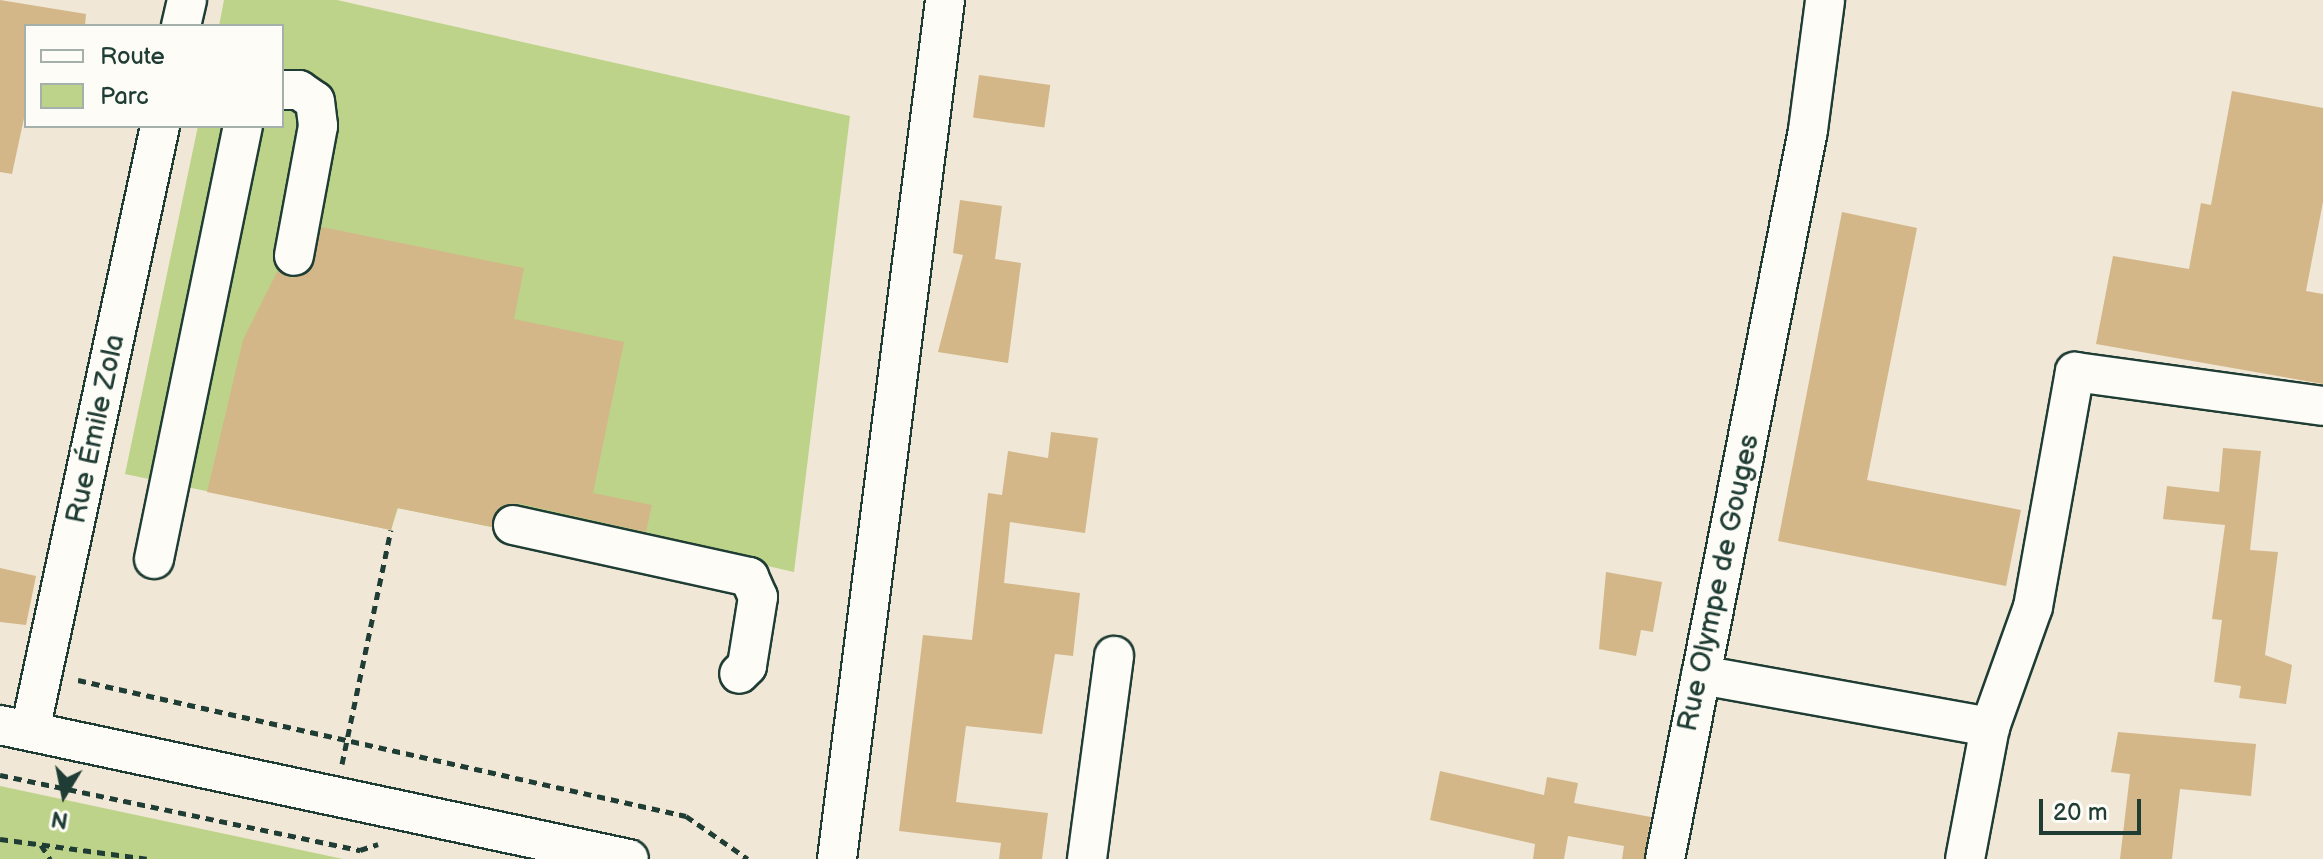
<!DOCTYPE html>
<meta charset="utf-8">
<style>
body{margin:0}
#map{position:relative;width:2323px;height:859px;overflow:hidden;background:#f0e7d6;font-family:"Balsamiq Sans",sans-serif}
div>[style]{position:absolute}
.green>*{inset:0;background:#bdd389}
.building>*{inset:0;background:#d3b788;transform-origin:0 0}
.path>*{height:5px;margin-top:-2.5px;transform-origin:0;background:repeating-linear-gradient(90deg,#1f3d34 0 8px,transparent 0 14px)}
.roads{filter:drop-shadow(2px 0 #1f3d34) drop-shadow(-2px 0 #1f3d34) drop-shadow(0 2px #1f3d34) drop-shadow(0 -2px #1f3d34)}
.minor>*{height:38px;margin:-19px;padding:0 19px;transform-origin:19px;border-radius:19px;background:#fdfcf7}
span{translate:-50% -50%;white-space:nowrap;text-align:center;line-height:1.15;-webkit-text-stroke:6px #fdfcf7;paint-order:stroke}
.street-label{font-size:28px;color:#1f3d34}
.legend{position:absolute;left:24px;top:24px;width:260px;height:104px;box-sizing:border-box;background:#fdfcf7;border:2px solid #a4b0a9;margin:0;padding:10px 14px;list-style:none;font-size:24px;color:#1f3d34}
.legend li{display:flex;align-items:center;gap:16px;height:40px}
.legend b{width:40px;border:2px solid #a4b0a9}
.north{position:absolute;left:24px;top:755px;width:80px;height:80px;-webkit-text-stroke:6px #fdfcf7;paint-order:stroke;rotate:190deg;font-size:22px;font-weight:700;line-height:32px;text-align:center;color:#1f3d34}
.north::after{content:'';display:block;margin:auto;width:28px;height:36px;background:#1f3d34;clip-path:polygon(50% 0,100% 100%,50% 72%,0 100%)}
.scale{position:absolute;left:2039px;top:799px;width:102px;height:36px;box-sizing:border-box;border:4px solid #1f3d34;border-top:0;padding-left:10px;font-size:24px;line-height:28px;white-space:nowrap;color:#1f3d34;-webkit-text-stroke:6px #fdfcf7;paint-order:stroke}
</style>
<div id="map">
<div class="green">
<i style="clip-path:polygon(224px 0,337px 0,850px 116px,794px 572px,507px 506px,501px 529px,398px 508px,391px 530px,125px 474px,198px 126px,282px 126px,282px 26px,219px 26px)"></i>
<i style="clip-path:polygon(0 786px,343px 859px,0 859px)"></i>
</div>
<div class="building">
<i style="clip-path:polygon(0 0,86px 14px,85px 26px,26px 26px,26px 109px,12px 174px,0 172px)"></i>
<i style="left:979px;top:75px;width:72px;height:43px;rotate:8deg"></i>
<i style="clip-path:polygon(2232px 91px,2323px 108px,2323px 202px,2306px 291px,2323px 294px,2323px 384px,2096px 344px,2113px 256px,2189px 269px,2201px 203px,2211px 205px)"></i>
<i style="clip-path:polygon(960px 200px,1002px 206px,995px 259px,1021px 263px,1008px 363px,938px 352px,963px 255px,953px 253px)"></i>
<i style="clip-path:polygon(1842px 212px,1917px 228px,1867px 480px,2021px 510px,2006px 586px,1778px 541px)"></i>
<i style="clip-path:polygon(322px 227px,524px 268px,514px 319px,624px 342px,593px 493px,652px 505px,646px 532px,517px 503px,497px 510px,492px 527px,397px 508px,391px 530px,207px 492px,243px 340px,278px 270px,291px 278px,311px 270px)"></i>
<i style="clip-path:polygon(1051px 432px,1098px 438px,1085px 533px,1010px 522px,1004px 583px,1080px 593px,1073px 656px,1055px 654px,1042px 734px,966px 726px,956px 802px,1048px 813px,1042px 859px,999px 859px,1001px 843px,899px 831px,923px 635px,972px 640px,988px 493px,1002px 495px,1008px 451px,1048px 458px)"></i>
<i style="clip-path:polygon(2223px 448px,2261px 451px,2250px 550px,2278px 552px,2265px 655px,2292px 665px,2286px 704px,2239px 698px,2241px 686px,2214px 682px,2222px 620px,2212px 619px,2225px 525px,2163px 519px,2167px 486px,2219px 492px)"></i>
<i style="clip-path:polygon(0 568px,36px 576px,26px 625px,0 622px)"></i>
<i style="clip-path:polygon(1606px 572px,1662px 582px,1653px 632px,1641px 630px,1636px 656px,1599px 649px)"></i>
<i style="clip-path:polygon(2118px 732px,2256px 744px,2251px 796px,2180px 789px,2172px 859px,2120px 859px,2130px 774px,2111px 772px)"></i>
<i style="clip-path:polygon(1440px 771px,1544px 795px,1547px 777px,1578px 783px,1574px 803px,1651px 817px,1644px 859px,1622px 859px,1624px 846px,1568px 836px,1564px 859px,1533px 859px,1535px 844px,1430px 820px)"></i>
</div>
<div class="path">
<i style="left:78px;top:680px;width:623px;rotate:12.61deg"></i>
<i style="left:686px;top:816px;width:75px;rotate:34.7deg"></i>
<i style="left:342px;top:764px;width:239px;rotate:-78.2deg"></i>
<i style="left:0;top:775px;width:368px;rotate:11.8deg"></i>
<i style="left:360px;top:850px;width:19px;rotate:-18deg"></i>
<i style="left:0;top:839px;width:148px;rotate:7.7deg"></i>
<i style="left:41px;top:845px;width:17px;rotate:57deg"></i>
</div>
<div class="roads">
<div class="minor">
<i style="left:181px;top:26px;width:27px;rotate:-77deg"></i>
<i style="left:282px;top:90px;width:17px"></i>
<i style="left:299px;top:90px;width:19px;rotate:35deg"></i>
<i style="left:315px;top:101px;width:25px;rotate:83deg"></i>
<i style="left:318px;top:126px;width:132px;rotate:100.5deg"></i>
<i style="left:513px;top:525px;width:242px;rotate:12.4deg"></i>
<i style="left:749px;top:577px;width:22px;rotate:66deg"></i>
<i style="left:758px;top:597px;width:70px;rotate:99.1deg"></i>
<i style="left:747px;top:666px;width:11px;rotate:135deg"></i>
<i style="left:154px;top:559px;width:442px;rotate:-78.4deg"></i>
<i style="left:1701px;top:675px;width:294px;rotate:10.2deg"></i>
<i style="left:1990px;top:727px;width:134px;rotate:100.7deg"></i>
<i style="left:0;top:725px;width:643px;rotate:12.03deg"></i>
<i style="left:1990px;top:727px;width:127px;rotate:-70.3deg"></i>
<i style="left:2033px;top:607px;width:239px;rotate:-79.9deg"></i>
<i style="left:2075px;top:372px;width:250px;rotate:7.8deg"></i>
<i style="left:30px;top:731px;width:619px;rotate:-77.87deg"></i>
<i style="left:837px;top:859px;width:866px;rotate:-82.83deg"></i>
<i style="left:1087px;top:859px;width:205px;rotate:-82.4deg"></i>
<i style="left:1665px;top:859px;width:743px;rotate:-78.9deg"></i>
<i style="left:1808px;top:130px;width:131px;rotate:-82.5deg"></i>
</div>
</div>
<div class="street-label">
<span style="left:96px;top:429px;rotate:-78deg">Rue Émile Zola</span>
<span style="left:1719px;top:583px;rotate:-78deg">Rue Olympe de Gouges</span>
</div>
<ul class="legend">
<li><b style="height:10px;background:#fdfcf7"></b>Route</li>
<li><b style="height:22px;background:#bdd389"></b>Parc</li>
</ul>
<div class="north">N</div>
<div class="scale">20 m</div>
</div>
